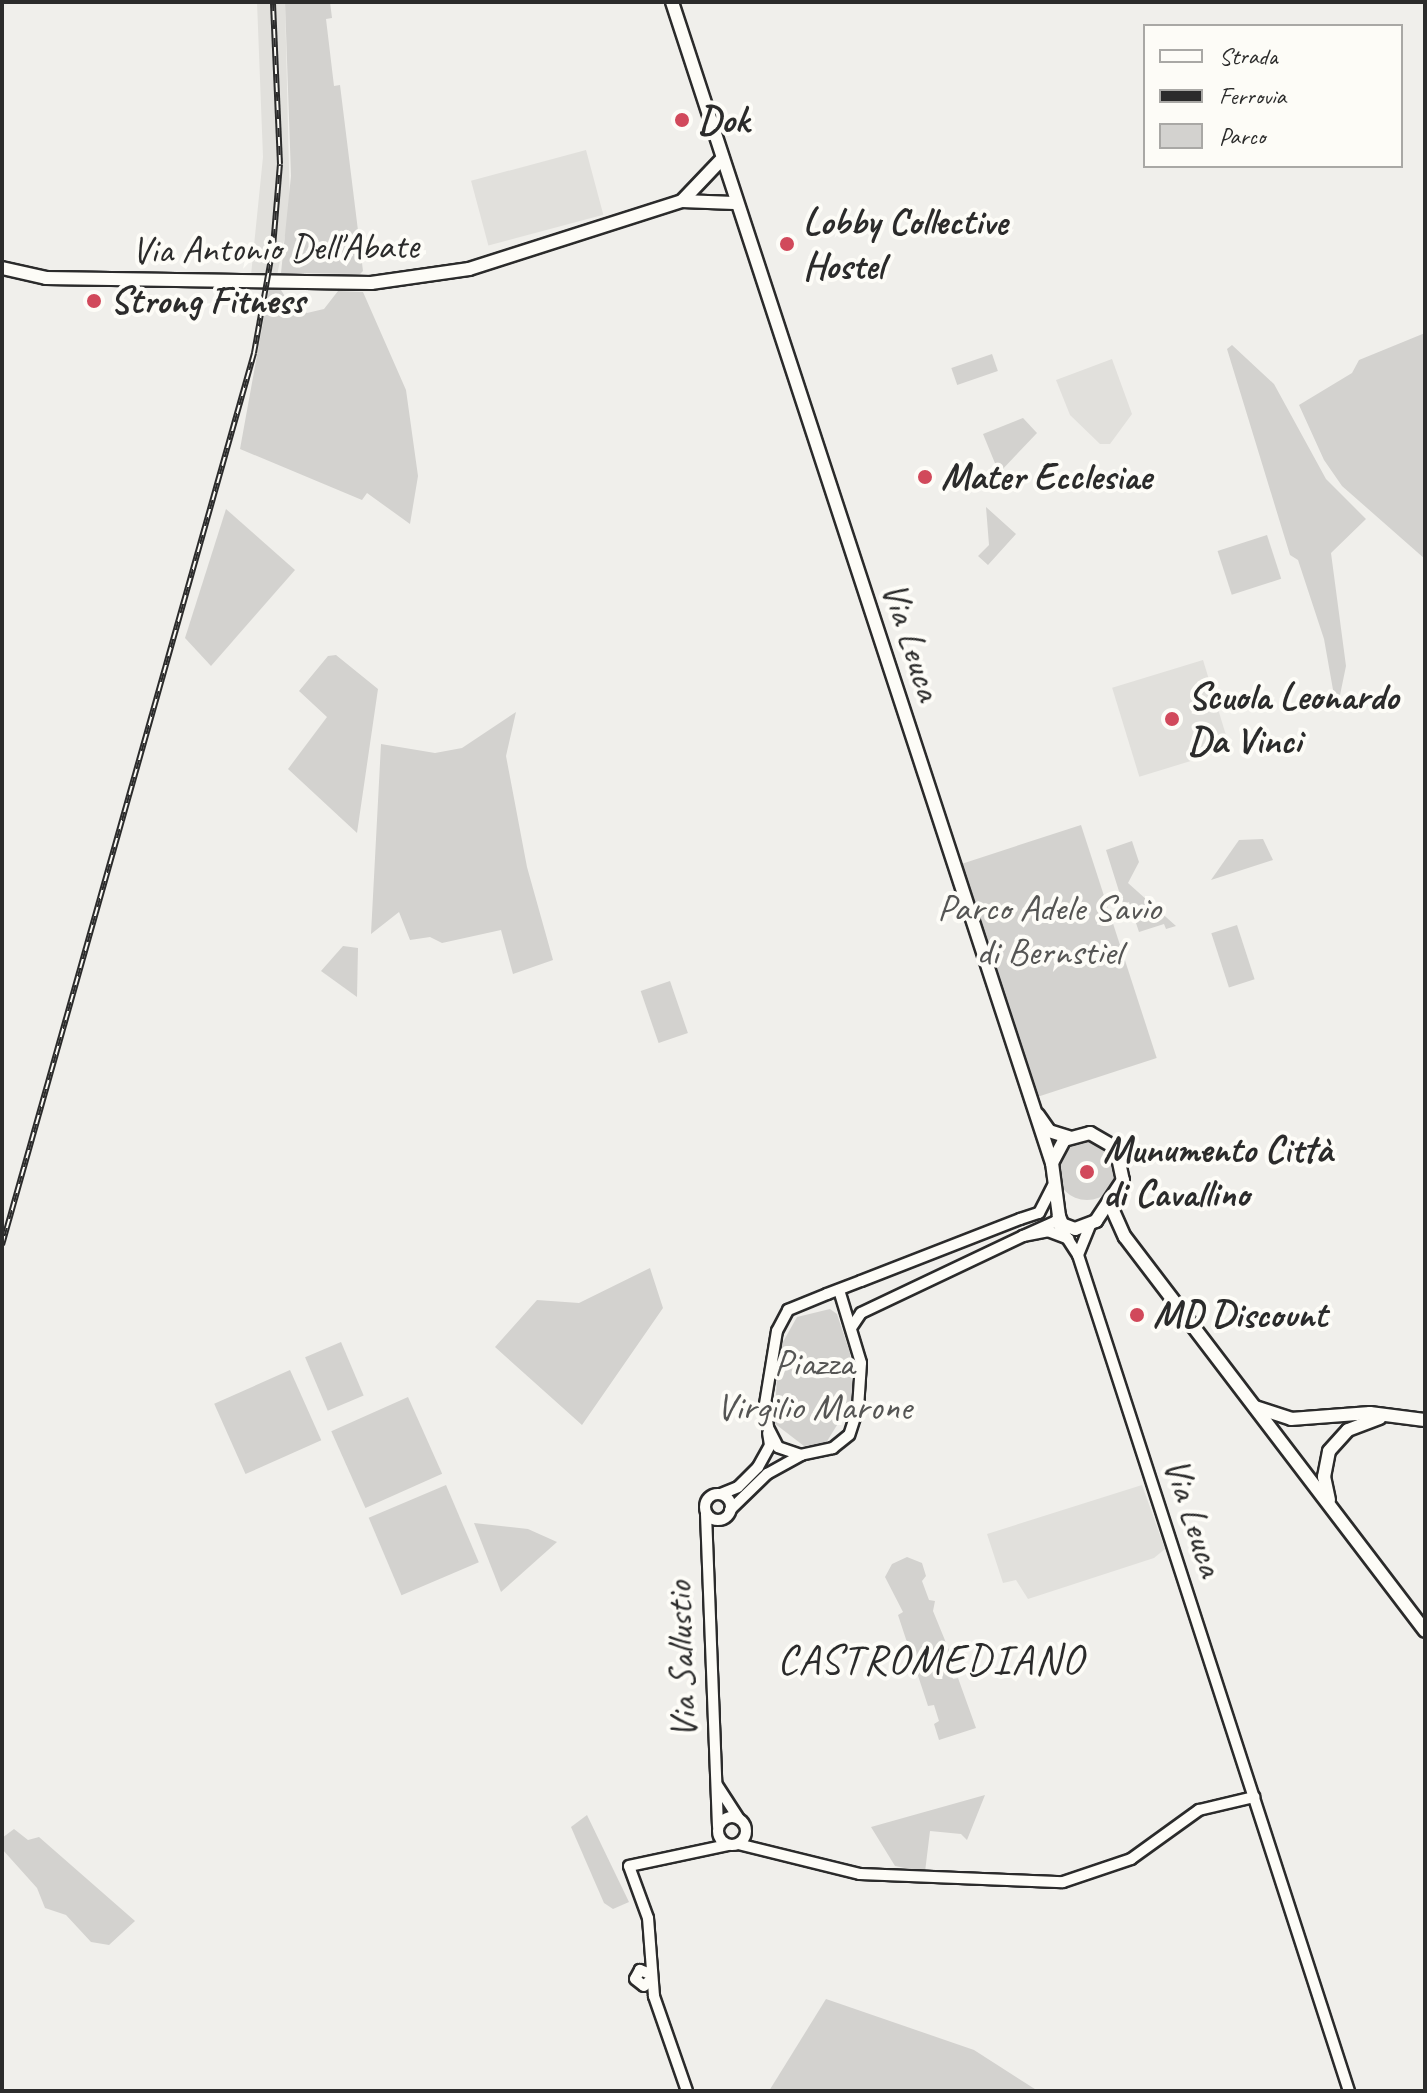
<!DOCTYPE html>
<meta charset="utf-8">
<style>
body{margin:0}
#map{position:relative;width:1427px;height:2093px;overflow:hidden;background:#f0efeb;font-family:Caveat,sans-serif}
div>[style]{position:absolute}
.built>*{inset:0;background:#e1e0dc;transform-origin:0 0}
.green>*{inset:0;background:#d3d2cf;transform-origin:0 0}
.round{border-radius:50%}
.roads{filter:drop-shadow(2px 0 #2b2b2b) drop-shadow(-2px 0 #2b2b2b) drop-shadow(0 2px #2b2b2b) drop-shadow(0 -2px #2b2b2b)}
.minor>*{height:10px;margin:-5px;padding:0 5px;transform-origin:5px;border-radius:5px;background:#fdfcf7}
.minor>.ring{margin:-5px;padding:0;box-sizing:content-box;background:none;border:10px solid #fdfcf7;border-radius:50%}
.major>*{height:12px;margin:-6px;padding:0 6px;transform-origin:6px;border-radius:6px;background:#fdfcf7}
.rail>*{height:6px;margin-top:-3px;transform-origin:0;background:repeating-linear-gradient(90deg,#fdfcf7 0 9px,#2b2b2b 0 18px);box-sizing:border-box;border-block:2px solid #2b2b2b}
.dots>*{width:22px;height:22px;translate:-50% -50%;box-sizing:border-box;border:4px solid #fdfcf7;border-radius:50%}
span{translate:-50% -50%;white-space:nowrap;text-align:center;line-height:1.15;-webkit-text-stroke:8px #fdfcf7;paint-order:stroke}
.poi-label{font-size:38px;color:#2b2b2b;font-weight:700}
.left{translate:0 -50%;text-align:left}
.street-label{font-size:38px;color:#2b2b2b}
.park-label{font-size:38px;color:#555554}
.quarter-label{font-size:42px;color:#2b2b2b;letter-spacing:2px}
.frame{position:absolute;inset:0;border:4px solid #2b2b2b;pointer-events:none}
.legend{position:absolute;left:1143px;top:24px;width:260px;height:144px;box-sizing:border-box;background:#fdfcf7;border:2px solid #a9a8a5;margin:0;padding:10px 14px;list-style:none;font-size:24px;color:#2b2b2b}
.legend li{display:flex;align-items:center;gap:16px;height:40px}
.legend b{width:40px;border:2px solid #a9a8a5}
</style>
<div id="map">
<div class="built">
<i style="clip-path:polygon(257px 2px,285px 2px,290px 210px,277px 276px,251px 275px,263px 157px)"></i>
<i style="left:586px;top:150px;width:67px;height:119px;rotate:75deg"></i>
<i style="clip-path:polygon(1112px 359px,1132px 414px,1110px 444px,1100px 444px,1070px 415px,1056px 380px)"></i>
<i style="left:1203px;top:660px;width:93px;height:95px;rotate:73deg"></i>
<i style="clip-path:polygon(1142px 1485px,1165px 1549px,1154px 1558px,1028px 1599px,1016px 1580px,1003px 1583px,987px 1534px)"></i>
</div>
<div class="green">
<i style="clip-path:polygon(285px 2px,330px 2px,332px 18px,326px 19px,334px 86px,340px 85px,363px 271px,360px 274px,281px 273px,291px 176px)"></i>
<i style="clip-path:polygon(269px 289px,281px 290px,289px 303px,307px 313px,324px 309px,338px 291px,363px 292px,406px 390px,418px 476px,410px 524px,367px 493px,362px 500px,240px 449px)"></i>
<i style="clip-path:polygon(1425px 333px,1425px 559px,1342px 486px,1324px 460px,1299px 405px,1352px 373px,1359px 360px)"></i>
<i style="clip-path:polygon(1232px 345px,1274px 384px,1326px 479px,1366px 519px,1331px 553px,1346px 666px,1339px 700px,1335px 701px,1324px 639px,1298px 560px,1290px 555px,1227px 349px)"></i>
<i style="left:992px;top:354px;width:18px;height:43px;rotate:71deg"></i>
<i style="clip-path:polygon(1023px 418px,1037px 433px,999px 473px,983px 434px)"></i>
<i style="clip-path:polygon(986px 507px,1016px 534px,988px 565px,978px 556px,989px 545px)"></i>
<i style="clip-path:polygon(226px 509px,295px 570px,211px 666px,185px 638px)"></i>
<i style="left:1267px;top:535px;width:46px;height:52px;rotate:72deg"></i>
<i style="clip-path:polygon(336px 655px,378px 689px,357px 833px,288px 769px,327px 717px,299px 691px,328px 656px)"></i>
<i style="clip-path:polygon(516px 712px,506px 756px,527px 867px,553px 960px,513px 974px,501px 930px,442px 943px,430px 937px,410px 940px,399px 912px,371px 934px,381px 744px,435px 753px,462px 748px)"></i>
<i style="left:1081px;top:825px;width:245px;height:125px;rotate:72deg"></i>
<i style="clip-path:polygon(1263px 839px,1273px 860px,1211px 880px,1239px 840px)"></i>
<i style="clip-path:polygon(1132px 841px,1139px 862px,1128px 883px,1176px 926px,1166px 929px,1164px 924px,1139px 932px,1129px 902px,1123px 904px,1106px 850px)"></i>
<i style="left:1237px;top:925px;width:57px;height:27px;rotate:72deg"></i>
<i style="clip-path:polygon(343px 946px,358px 948px,357px 997px,321px 971px)"></i>
<i style="left:670px;top:981px;width:55px;height:31px;rotate:71deg"></i>
<i class="round" style="left:1056px;top:1138px;width:62px;height:62px"></i>
<i style="clip-path:polygon(650px 1268px,663px 1308px,582px 1425px,495px 1347px,537px 1300px,579px 1303px)"></i>
<i style="clip-path:polygon(830px 1309px,837px 1314px,850px 1353px,853px 1399px,826px 1443px,804px 1446px,774px 1423px,779px 1349px,797px 1317px)"></i>
<i style="left:341px;top:1342px;width:58px;height:39px;rotate:67deg"></i>
<i style="left:290px;top:1370px;width:77px;height:83px;rotate:66deg"></i>
<i style="left:408px;top:1397px;width:84px;height:84px;rotate:66deg"></i>
<i style="left:446px;top:1485px;width:84px;height:84px;rotate:67deg"></i>
<i style="clip-path:polygon(474px 1523px,528px 1529px,557px 1542px,501px 1592px)"></i>
<i style="clip-path:polygon(907px 1557px,922px 1563px,926px 1576px,922px 1581px,929px 1600px,935px 1601px,933px 1611px,951px 1655px,946px 1658px,953px 1679px,958px 1678px,976px 1728px,939px 1740px,934px 1724px,939px 1721px,934px 1705px,928px 1706px,898px 1615px,903px 1612px,885px 1577px,892px 1564px)"></i>
<i style="clip-path:polygon(985px 1795px,967px 1840px,961px 1834px,930px 1831px,925px 1872px,895px 1866px,871px 1827px)"></i>
<i style="clip-path:polygon(587px 1815px,629px 1902px,613px 1909px,604px 1903px,571px 1827px)"></i>
<i style="clip-path:polygon(14px 1829px,28px 1840px,39px 1837px,135px 1921px,109px 1945px,91px 1942px,66px 1915px,45px 1908px,37px 1888px,2px 1849px,2px 1838px)"></i>
<i style="clip-path:polygon(826px 1999px,974px 2050px,1038px 2091px,769px 2091px)"></i>
</div>
<div class="roads">
<div class="minor">
<i style="left:1023px;top:1236px;width:36px;rotate:-24deg"></i>
<i style="left:1056px;top:1221px;width:40px;rotate:57.1deg"></i>
<i style="left:1078px;top:1255px;width:879px;rotate:72.04deg"></i>
<i style="left:1078px;top:1255px;width:32px;rotate:-68deg"></i>
<i style="left:839px;top:1290px;width:76px;rotate:73.2deg"></i>
<i style="left:861px;top:1363px;width:45px;rotate:93.8deg"></i>
<i style="left:858px;top:1408px;width:28px;rotate:108deg"></i>
<i style="left:849px;top:1435px;width:21px;rotate:141deg"></i>
<i style="left:833px;top:1448px;width:33px;rotate:168deg"></i>
<i style="left:801px;top:1455px;width:24px;rotate:-161deg"></i>
<i style="left:778px;top:1447px;width:22px;rotate:-117deg"></i>
<i style="left:768px;top:1427px;width:23px;rotate:-97deg"></i>
<i style="left:765px;top:1404px;width:74px;rotate:-80.7deg"></i>
<i style="left:777px;top:1331px;width:24px;rotate:-62deg"></i>
<i style="left:788px;top:1310px;width:42px;rotate:-22.3deg"></i>
<i style="left:827px;top:1294px;width:36px;rotate:-21deg"></i>
<i style="left:861px;top:1281px;width:171px;rotate:-21.3deg"></i>
<i style="left:1020px;top:1219px;width:20px;rotate:-18deg"></i>
<i style="left:1039px;top:1213px;width:30px;rotate:-63deg"></i>
<i style="left:851px;top:1328px;width:18px;rotate:-56deg"></i>
<i style="left:861px;top:1313px;width:179px;rotate:-25.4deg"></i>
<i style="left:1023px;top:1236px;width:25px;rotate:-11deg"></i>
<i style="left:1048px;top:1231px;width:22px;rotate:21deg"></i>
<i class="ring" style="left:705px;top:1494px;width:16px;height:16px"></i>
<i style="left:721px;top:1494px;width:18px;rotate:-22deg"></i>
<i style="left:738px;top:1487px;width:28px;rotate:-45deg"></i>
<i style="left:758px;top:1467px;width:25px;rotate:-61deg"></i>
<i style="left:770px;top:1445px;width:12px;rotate:-99deg"></i>
<i style="left:730px;top:1510px;width:52px;rotate:-44.2deg"></i>
<i style="left:767px;top:1474px;width:39px;rotate:-29deg"></i>
<i style="left:706px;top:1514px;width:312px;rotate:87.8deg"></i>
<i style="left:717px;top:1785px;width:40px;rotate:57.1deg"></i>
<i class="ring" style="left:718px;top:1817px;width:18px;height:18px"></i>
<i style="left:738px;top:1844px;width:126px;rotate:13.8deg"></i>
<i style="left:860px;top:1874px;width:203px;rotate:2.3deg"></i>
<i style="left:1063px;top:1882px;width:72px;rotate:-18.7deg"></i>
<i style="left:1131px;top:1859px;width:84px;rotate:-35.8deg"></i>
<i style="left:1199px;top:1810px;width:57px;rotate:-13.3deg"></i>
<i style="left:650px;top:1974px;width:11px;rotate:-158deg"></i>
<i style="left:640px;top:1970px;width:10px;rotate:119deg"></i>
<i style="left:635px;top:1979px;width:11px;rotate:38deg"></i>
<i style="left:644px;top:1986px;width:10px;rotate:-45deg"></i>
<i style="left:687px;top:2091px;width:101px;rotate:-109.2deg"></i>
<i style="left:654px;top:1996px;width:78px;rotate:-94.4deg"></i>
<i style="left:648px;top:1918px;width:55px;rotate:-110.1deg"></i>
<i style="left:629px;top:1866px;width:101px;rotate:-12deg"></i>
</div>
<div class="major">
<i style="left:672px;top:2px;width:1222px;rotate:71.88deg"></i>
<i style="left:682px;top:201px;width:55px;rotate:-46.5deg"></i>
<i style="left:2px;top:268px;width:45px;rotate:12.8deg"></i>
<i style="left:46px;top:278px;width:325px;rotate:0.9deg"></i>
<i style="left:371px;top:283px;width:99px;rotate:-8.1deg"></i>
<i style="left:469px;top:269px;width:224px;rotate:-17.7deg"></i>
<i style="left:682px;top:201px;width:52px;rotate:2.2deg"></i>
<i style="left:1038px;top:1115px;width:19px;rotate:55deg"></i>
<i style="left:1049px;top:1131px;width:21px;rotate:17deg"></i>
<i style="left:1090px;top:1133px;width:30px;rotate:30deg"></i>
<i style="left:1116px;top:1148px;width:33px;rotate:78deg"></i>
<i style="left:1123px;top:1180px;width:49px;rotate:123.4deg"></i>
<i style="left:1096px;top:1221px;width:22px;rotate:159deg"></i>
<i style="left:1075px;top:1229px;width:14px;rotate:-159deg"></i>
<i style="left:1062px;top:1224px;width:9px;rotate:-111deg"></i>
<i style="left:1059px;top:1216px;width:53px;rotate:-97.5deg"></i>
<i style="left:1052px;top:1163px;width:26px;rotate:-62deg"></i>
<i style="left:1064px;top:1140px;width:27px;rotate:-15deg"></i>
<i style="left:1110px;top:1204px;width:36px;rotate:66deg"></i>
<i style="left:1125px;top:1237px;width:495px;rotate:52.7deg"></i>
<i style="left:1255px;top:1407px;width:38px;rotate:18deg"></i>
<i style="left:1291px;top:1419px;width:79px;rotate:-4.3deg"></i>
<i style="left:1370px;top:1413px;width:55px;rotate:7.3deg"></i>
<i style="left:1329px;top:1500px;width:24px;rotate:-102deg"></i>
<i style="left:1324px;top:1477px;width:26px;rotate:-79deg"></i>
<i style="left:1329px;top:1451px;width:28px;rotate:-48deg"></i>
<i style="left:1348px;top:1430px;width:34px;rotate:-21deg"></i>
</div>
</div>
<div class="rail">
<i style="left:2px;top:1245px;width:927px;rotate:-74.22deg"></i>
<i style="left:254px;top:353px;width:108px;rotate:-79.8deg"></i>
<i style="left:273px;top:247px;width:83px;rotate:-85.2deg"></i>
<i style="left:280px;top:164px;width:162px;rotate:-92.5deg"></i>
</div>
<div class="dots">
<i style="left:682px;top:120px;background:#d1495b"></i>
<i style="left:787px;top:244px;background:#d1495b"></i>
<i style="left:94px;top:301px;background:#d1495b"></i>
<i style="left:925px;top:477px;background:#d1495b"></i>
<i style="left:1172px;top:719px;background:#d1495b"></i>
<i style="left:1087px;top:1172px;background:#d1495b"></i>
<i style="left:1137px;top:1315px;background:#d1495b"></i>
</div>
<div class="poi-label">
<span class="left" style="left:698px;top:120px">Dok</span>
<span class="left" style="left:803px;top:244px">Lobby Collective<br>Hostel</span>
<span class="left" style="left:110px;top:301px">Strong Fitness</span>
<span class="left" style="left:941px;top:477px">Mater Ecclesiae</span>
<span class="left" style="left:1188px;top:719px">Scuola Leonardo<br>Da Vinci</span>
<span class="left" style="left:1103px;top:1172px">Munumento Città<br>di Cavallino</span>
<span class="left" style="left:1153px;top:1315px">MD Discount</span>
</div>
<div class="street-label">
<span style="left:275px;top:248px;rotate:-1deg">Via Antonio Dell'Abate</span>
<span style="left:912px;top:641px;rotate:72deg">Via Leuca</span>
<span style="left:1194px;top:1517px;rotate:72deg">Via Leuca</span>
<span style="left:681px;top:1660px;rotate:-92deg">Via Sallustio</span>
</div>
<div class="park-label">
<span style="left:1049px;top:930px">Parco Adele Savio<br>di Bernstiel</span>
<span style="left:814px;top:1385px">Piazza<br>Virgilio Marone</span>
</div>
<div class="quarter-label">
<span style="left:931px;top:1660px">CASTROMEDIANO</span>
</div>
<div class="frame"></div>
<ul class="legend">
<li><b style="height:10px;background:#fdfcf7"></b>Strada</li>
<li><b style="height:10px;background:#2b2b2b"></b>Ferrovia</li>
<li><b style="height:22px;background:#d3d2cf"></b>Parco</li>
</ul>
</div>
